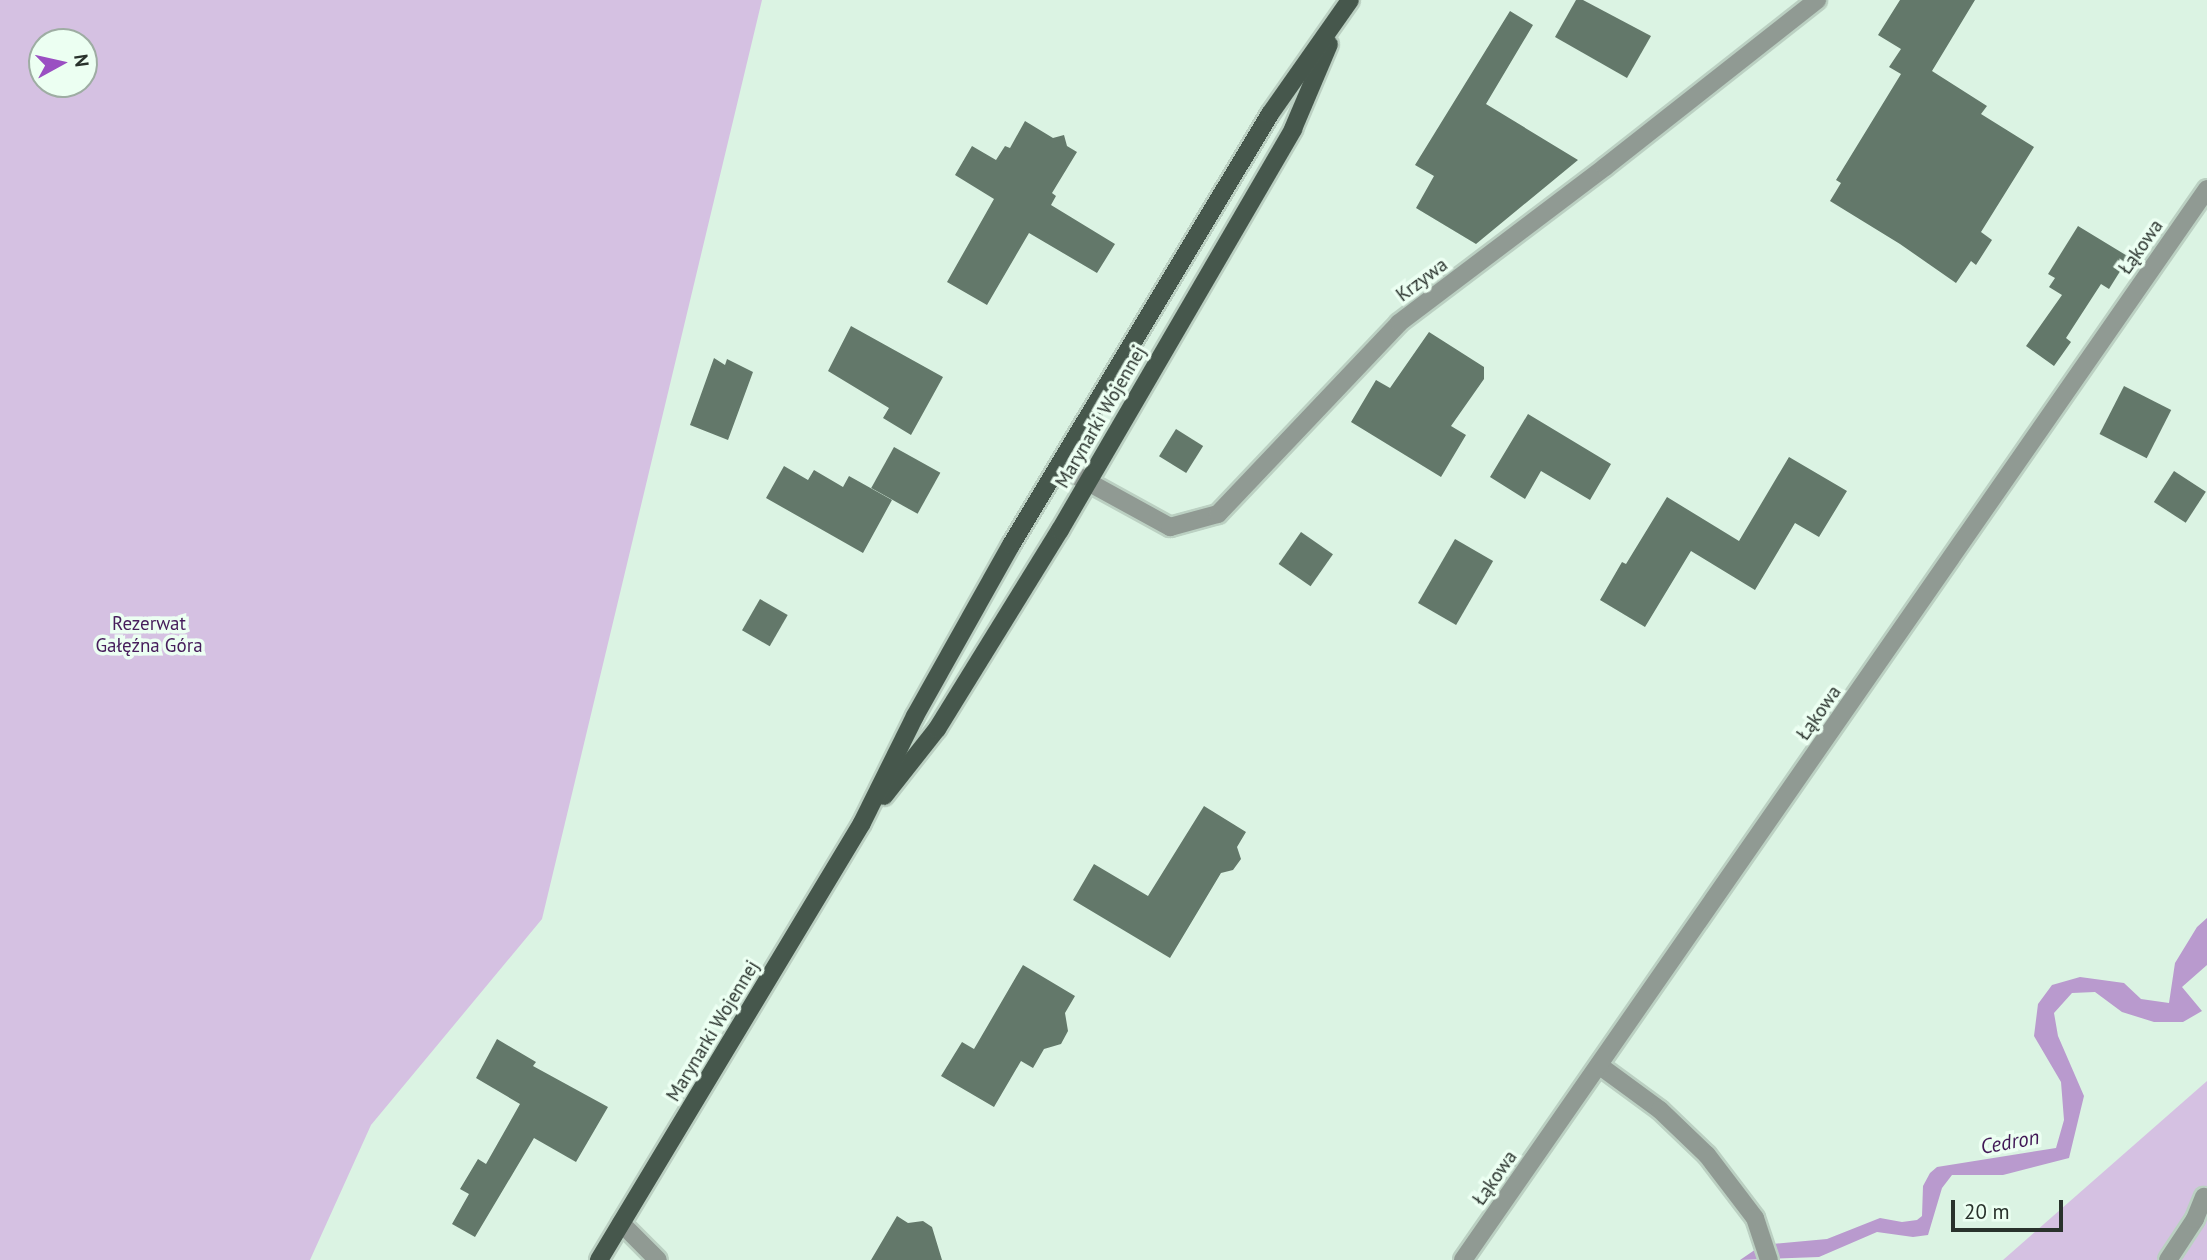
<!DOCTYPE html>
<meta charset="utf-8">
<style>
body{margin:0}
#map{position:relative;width:2207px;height:1260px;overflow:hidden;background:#dbf3e3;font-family:"PT Sans",sans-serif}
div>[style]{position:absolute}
.green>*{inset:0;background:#d5c1e2}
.water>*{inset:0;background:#b99ace}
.building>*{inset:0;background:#63786a;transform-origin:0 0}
.roads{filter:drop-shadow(2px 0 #bbd0c2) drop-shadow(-2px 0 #bbd0c2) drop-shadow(0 2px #bbd0c2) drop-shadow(0 -2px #bbd0c2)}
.minor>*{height:18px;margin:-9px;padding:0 9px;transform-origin:9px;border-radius:9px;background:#909a93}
.major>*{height:18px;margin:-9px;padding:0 9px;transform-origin:9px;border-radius:9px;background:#46574c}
span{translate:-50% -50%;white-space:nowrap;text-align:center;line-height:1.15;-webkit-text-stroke:7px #ecfff2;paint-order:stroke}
.street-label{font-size:19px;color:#29322c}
.park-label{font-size:19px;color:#461d5b}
.water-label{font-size:21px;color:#401755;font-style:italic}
.north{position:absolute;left:28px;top:28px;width:70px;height:70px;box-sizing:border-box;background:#ecfff2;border:2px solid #9eada3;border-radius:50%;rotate:82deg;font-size:19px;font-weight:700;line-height:28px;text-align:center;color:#29322c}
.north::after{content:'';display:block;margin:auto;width:24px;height:32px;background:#9a4fc2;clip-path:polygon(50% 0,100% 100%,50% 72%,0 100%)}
.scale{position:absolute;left:1951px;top:1200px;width:112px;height:32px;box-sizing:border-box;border:4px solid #29322c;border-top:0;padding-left:9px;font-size:21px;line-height:24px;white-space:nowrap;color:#29322c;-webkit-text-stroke:5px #ecfff2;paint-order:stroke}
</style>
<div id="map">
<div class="green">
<i style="clip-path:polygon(evenodd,0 0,762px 0,542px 919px,371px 1125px,310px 1260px,0 1260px,0 0,84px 42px,84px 84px,42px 84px,42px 42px,84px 42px)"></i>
<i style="clip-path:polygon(2207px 1081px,2207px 1260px,2003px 1260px)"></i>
</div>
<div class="water">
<i style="clip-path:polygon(2207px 918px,2207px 965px,2182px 987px,2202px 1011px,2183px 1022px,2154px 1022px,2122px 1012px,2095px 992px,2072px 993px,2054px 1013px,2058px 1036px,2084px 1096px,2069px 1158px,2003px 1175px,1952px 1175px,1942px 1188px,1928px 1235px,1913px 1237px,1877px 1232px,1819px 1257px,1740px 1260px,1762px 1245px,1827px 1239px,1880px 1218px,1902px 1222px,1917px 1220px,1922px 1216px,1923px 1186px,1930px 1173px,1937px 1167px,2056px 1148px,2064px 1120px,2061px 1082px,2034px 1036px,2038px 1004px,2052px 985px,2080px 977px,2124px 983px,2141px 999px,2169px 1003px,2175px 963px,2197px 927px)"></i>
</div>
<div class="building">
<i style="clip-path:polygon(1576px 0,1583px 0,1651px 36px,1627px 78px,1555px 37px)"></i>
<i style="clip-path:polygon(1900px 0,1975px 0,1932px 71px,1987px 106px,1981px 114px,2034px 147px,1981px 232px,1992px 240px,1976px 265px,1971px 261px,1956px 283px,1900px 244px,1830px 201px,1841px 183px,1836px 180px,1901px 74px,1889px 67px,1901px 49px,1878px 35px)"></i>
<i style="clip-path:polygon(1510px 11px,1533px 25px,1486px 104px,1578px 160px,1476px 244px,1416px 208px,1434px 176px,1415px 165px)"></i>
<i style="clip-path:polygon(1025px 121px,1053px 138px,1064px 135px,1067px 146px,1077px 152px,1052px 193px,1056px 196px,1051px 205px,1115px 244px,1097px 273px,1029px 233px,987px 305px,947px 282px,994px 199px,955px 175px,972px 146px,996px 160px,1005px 146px,1010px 148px)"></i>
<i style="clip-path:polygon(2078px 226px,2129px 257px,2109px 289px,2101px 284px,2066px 338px,2071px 342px,2054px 366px,2026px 346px,2062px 295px,2049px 287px,2055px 278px,2048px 274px)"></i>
<i style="clip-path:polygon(851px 326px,943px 377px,911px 435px,883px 418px,889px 408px,828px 371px)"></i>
<i style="clip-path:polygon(1429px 332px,1484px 367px,1484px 379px,1451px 426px,1466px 435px,1441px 477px,1351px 422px,1376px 380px,1390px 388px)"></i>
<i style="clip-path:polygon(714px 358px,725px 365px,727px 359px,753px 372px,728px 440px,690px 425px)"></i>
<i style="left:2124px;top:386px;width:53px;height:54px;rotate:27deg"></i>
<i style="clip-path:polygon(1528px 414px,1611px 464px,1590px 500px,1541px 471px,1525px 499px,1490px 477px)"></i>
<i style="left:1176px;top:429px;width:32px;height:32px;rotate:32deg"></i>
<i style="left:894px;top:447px;width:53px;height:47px;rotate:29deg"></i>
<i style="clip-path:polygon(1789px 457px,1847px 491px,1819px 537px,1795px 523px,1755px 590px,1691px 551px,1645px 627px,1600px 600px,1622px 562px,1626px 564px,1667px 497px,1739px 541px)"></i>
<i style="clip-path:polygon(784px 466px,808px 480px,814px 470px,843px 487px,849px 476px,892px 500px,863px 553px,766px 498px)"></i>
<i style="left:2174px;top:471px;width:38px;height:37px;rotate:33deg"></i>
<i style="left:1301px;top:532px;width:39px;height:39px;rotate:35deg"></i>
<i style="left:1455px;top:539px;width:44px;height:74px;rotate:30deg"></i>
<i style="left:760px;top:599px;width:32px;height:36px;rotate:30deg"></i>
<i style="clip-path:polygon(1204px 806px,1246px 832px,1237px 847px,1241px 859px,1233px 870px,1221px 873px,1170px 958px,1073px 900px,1094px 864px,1148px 896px)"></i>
<i style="clip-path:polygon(1023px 965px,1075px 996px,1065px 1013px,1068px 1031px,1061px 1044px,1044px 1049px,1033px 1068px,1021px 1061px,994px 1107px,941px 1076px,962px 1042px,974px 1049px)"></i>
<i style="clip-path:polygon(497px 1039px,536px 1062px,533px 1066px,608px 1107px,576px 1162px,534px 1138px,475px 1237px,452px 1224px,469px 1194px,460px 1189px,478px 1159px,486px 1164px,520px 1104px,476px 1078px)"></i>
<i style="clip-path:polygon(897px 1216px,908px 1223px,923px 1221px,932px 1227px,942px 1260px,871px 1260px)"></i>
</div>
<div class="roads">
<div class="minor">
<i style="left:1059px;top:466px;width:127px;rotate:28.8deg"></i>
<i style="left:1170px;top:527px;width:50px;rotate:-15.2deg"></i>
<i style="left:1218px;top:514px;width:263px;rotate:-46.5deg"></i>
<i style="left:1399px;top:323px;width:258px;rotate:-37.1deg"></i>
<i style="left:1605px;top:167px;width:270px;rotate:-38.2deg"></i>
<i style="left:1600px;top:1066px;width:74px;rotate:36.3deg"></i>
<i style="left:1660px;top:1110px;width:65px;rotate:43.8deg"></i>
<i style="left:1707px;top:1155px;width:79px;rotate:52.7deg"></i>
<i style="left:1755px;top:1218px;width:44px;rotate:71.6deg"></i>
<i style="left:621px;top:1223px;width:52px;rotate:45deg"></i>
<i style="left:1463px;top:1260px;width:1304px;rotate:-55.21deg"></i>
<i style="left:2168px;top:1260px;width:49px;rotate:-56.6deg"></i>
<i style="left:2195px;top:1219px;width:24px;rotate:-68deg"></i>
</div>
<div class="major">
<i style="left:884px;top:796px;width:85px;rotate:-51.7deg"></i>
<i style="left:937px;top:729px;width:234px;rotate:-58.3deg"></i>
<i style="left:1060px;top:530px;width:464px;rotate:-59.8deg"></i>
<i style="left:1293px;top:129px;width:92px;rotate:-67deg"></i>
<i style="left:599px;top:1260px;width:510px;rotate:-58.96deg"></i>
<i style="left:862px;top:823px;width:119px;rotate:-63.6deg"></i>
<i style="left:915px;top:716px;width:196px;rotate:-60.7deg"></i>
<i style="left:1011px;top:545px;width:503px;rotate:-59deg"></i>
<i style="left:1270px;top:114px;width:139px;rotate:-54.9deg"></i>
</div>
</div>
<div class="street-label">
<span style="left:2141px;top:247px;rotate:-55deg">Łąkowa</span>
<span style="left:1422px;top:280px;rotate:-37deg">Krzywa</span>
<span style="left:1101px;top:417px;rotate:-60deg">Marynarki Wojennej</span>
<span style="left:1819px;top:713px;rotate:-55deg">Łąkowa</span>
<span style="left:713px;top:1031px;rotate:-59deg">Marynarki Wojennej</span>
<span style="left:1495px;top:1178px;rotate:-55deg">Łąkowa</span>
</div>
<div class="park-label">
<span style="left:149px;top:635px">Rezerwat<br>Gałęźna Góra</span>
</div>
<div class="water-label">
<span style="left:2010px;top:1142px;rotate:-10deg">Cedron</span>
</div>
<div class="north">N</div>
<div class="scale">20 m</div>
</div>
